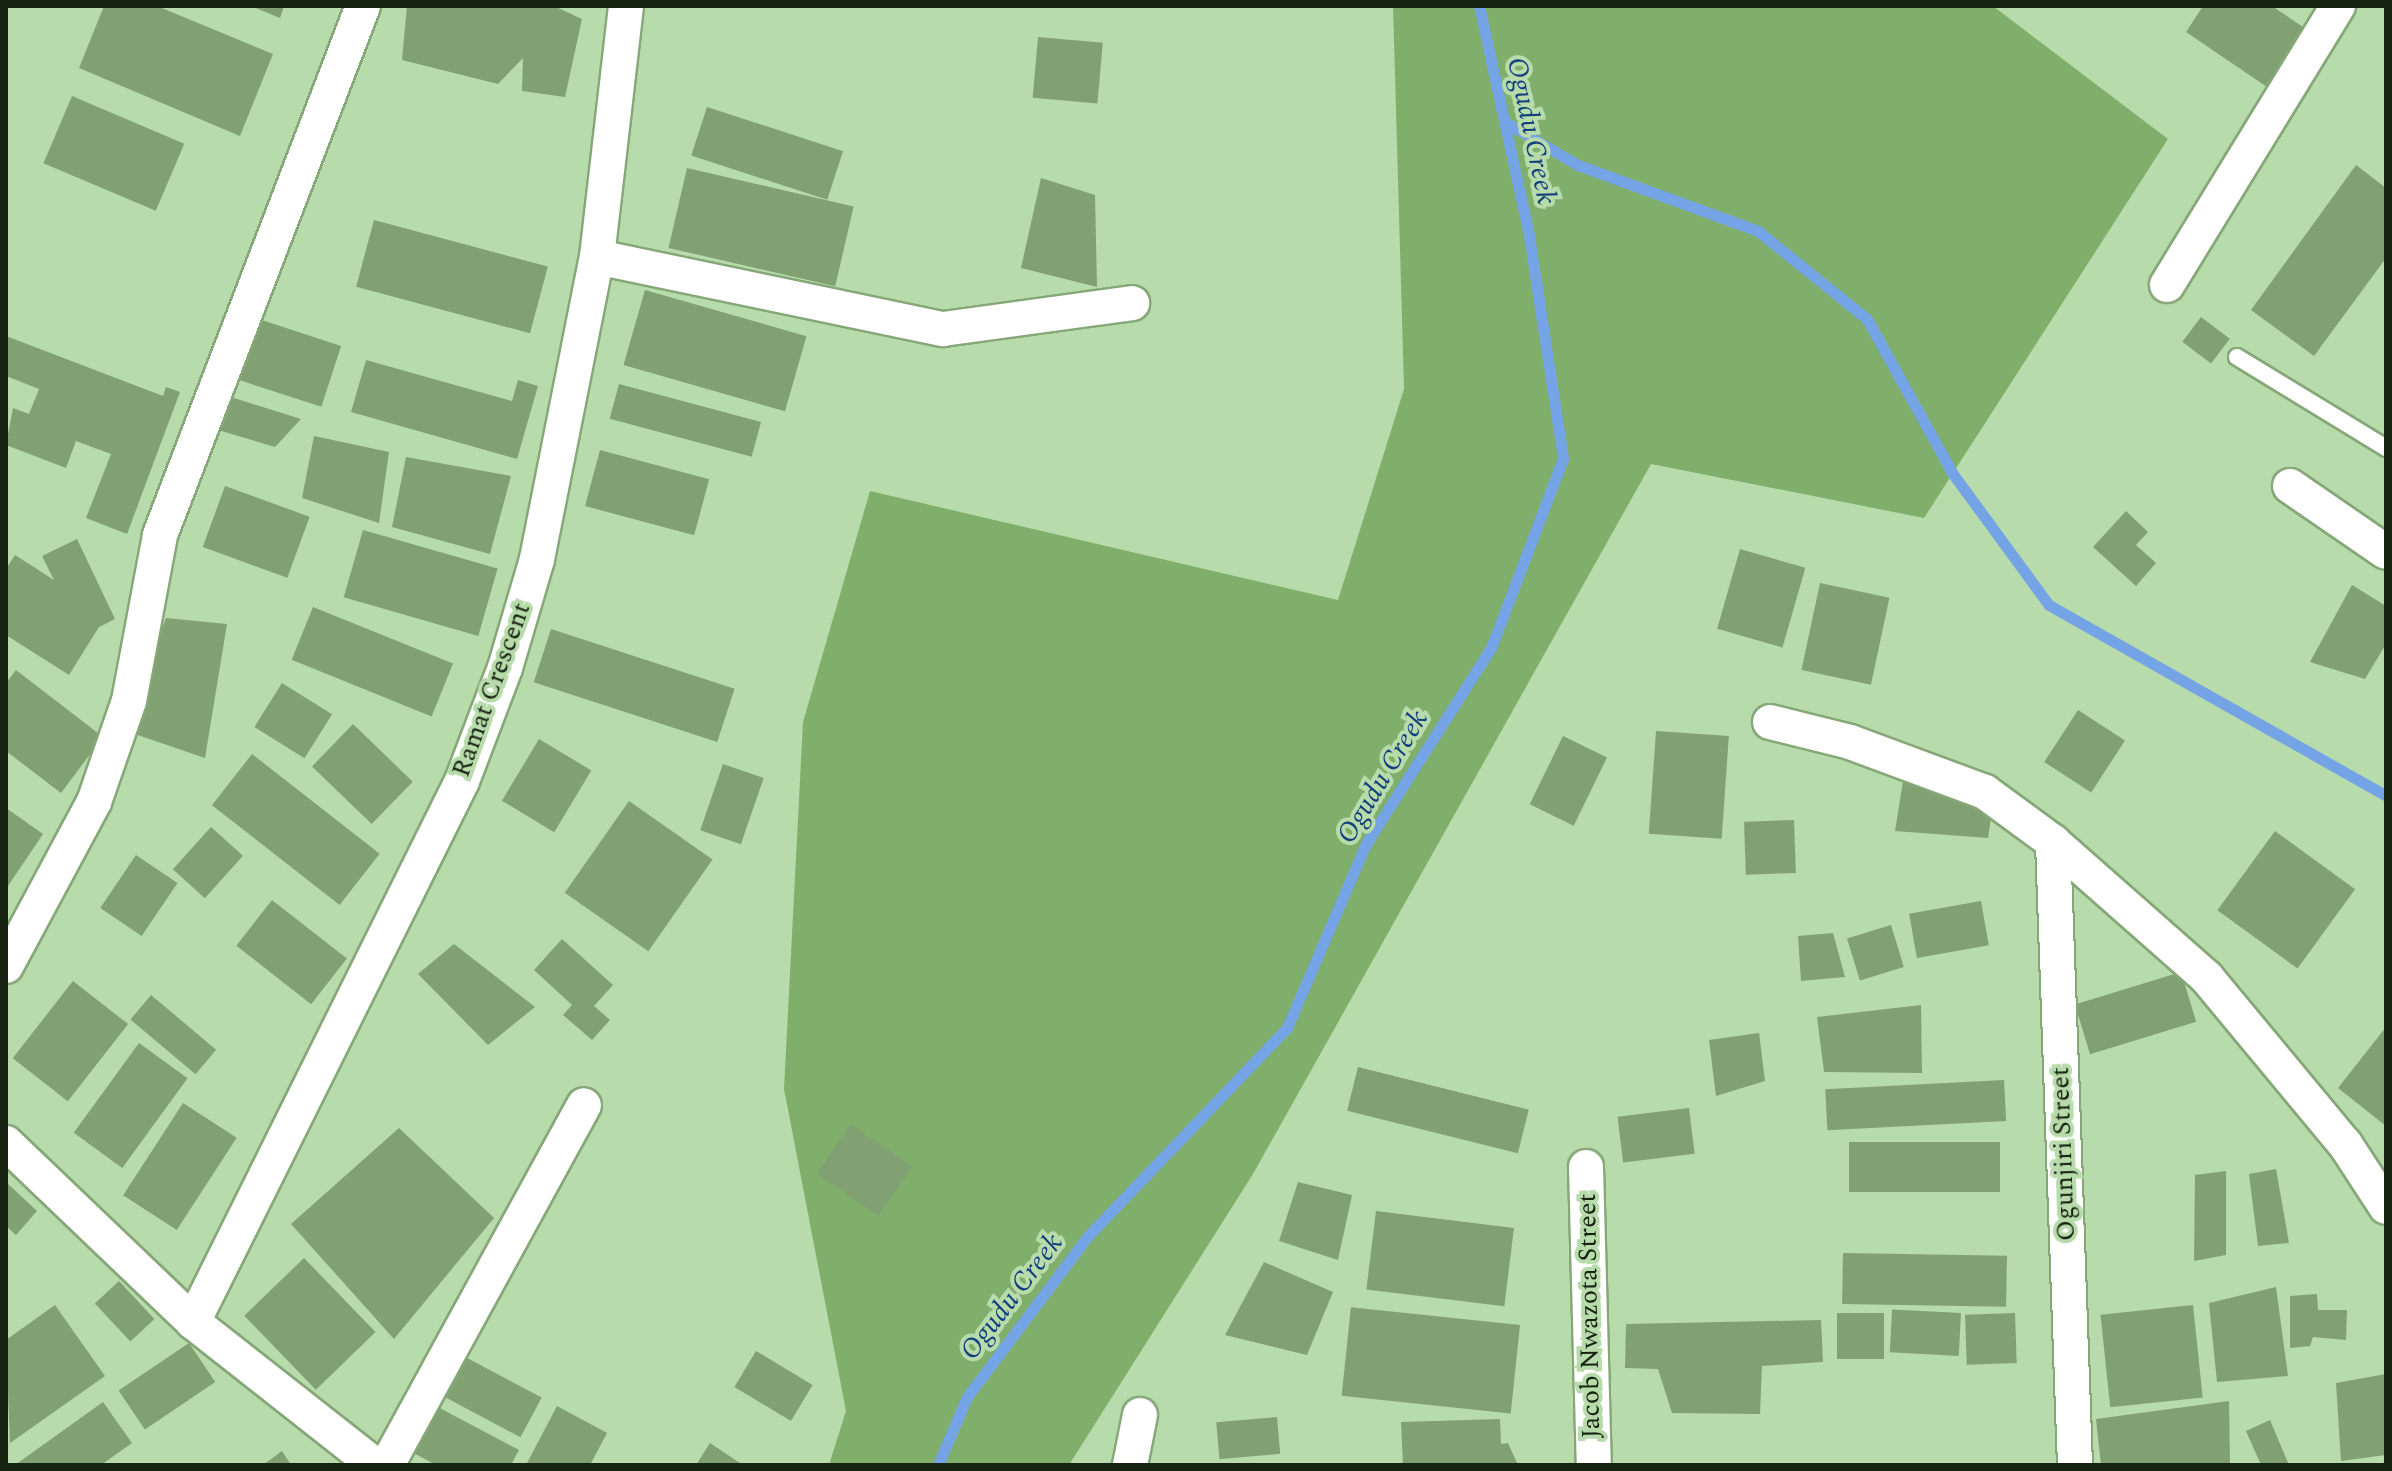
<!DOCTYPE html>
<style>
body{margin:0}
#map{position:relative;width:2392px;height:1471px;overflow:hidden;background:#b8dbab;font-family:Spectral,serif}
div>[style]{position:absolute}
.green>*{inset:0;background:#80af6c}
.stream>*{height:11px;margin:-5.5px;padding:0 5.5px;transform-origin:5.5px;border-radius:5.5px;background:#74a3e6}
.building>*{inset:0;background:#81a173;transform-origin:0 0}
.roads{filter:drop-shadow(2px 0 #86a778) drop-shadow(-2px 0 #86a778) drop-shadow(0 2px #86a778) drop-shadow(0 -2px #86a778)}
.service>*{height:16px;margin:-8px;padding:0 8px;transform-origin:8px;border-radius:8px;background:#fff}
.minor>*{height:34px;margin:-17px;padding:0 17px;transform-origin:17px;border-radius:17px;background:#fff}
span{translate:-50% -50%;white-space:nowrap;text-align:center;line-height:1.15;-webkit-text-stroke:8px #b8dbab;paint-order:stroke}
.street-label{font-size:26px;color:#162311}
.water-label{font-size:28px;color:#13407c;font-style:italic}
.frame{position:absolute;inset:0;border:8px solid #162311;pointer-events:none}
</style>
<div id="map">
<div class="green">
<i style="clip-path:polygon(1393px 6px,1993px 6px,2168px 139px,1924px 518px,1651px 464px,1253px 1174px,1069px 1465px,829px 1465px,846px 1411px,784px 1089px,803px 722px,870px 491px,1338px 600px,1404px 389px)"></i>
</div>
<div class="stream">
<i style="left:1505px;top:122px;width:85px;rotate:30.5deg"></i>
<i style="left:1578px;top:165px;width:192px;rotate:20.1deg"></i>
<i style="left:1758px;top:231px;width:140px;rotate:38.9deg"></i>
<i style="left:1867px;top:319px;width:177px;rotate:61deg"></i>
<i style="left:1953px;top:474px;width:162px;rotate:53.8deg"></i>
<i style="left:2049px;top:605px;width:387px;rotate:29.5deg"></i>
<i style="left:938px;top:1465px;width:74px;rotate:-66.9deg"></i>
<i style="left:967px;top:1397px;width:201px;rotate:-53.1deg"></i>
<i style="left:1088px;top:1236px;width:288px;rotate:-46.3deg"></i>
<i style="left:1287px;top:1028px;width:200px;rotate:-66.8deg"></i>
<i style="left:1366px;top:844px;width:232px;rotate:-57.5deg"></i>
<i style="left:1491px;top:648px;width:203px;rotate:-69.2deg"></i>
<i style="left:1563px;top:458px;width:226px;rotate:-98.7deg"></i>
<i style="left:1529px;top:235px;width:234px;rotate:-102.3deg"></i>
</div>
<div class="building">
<i style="clip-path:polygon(104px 6px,157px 6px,273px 54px,240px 136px,79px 68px)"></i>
<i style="clip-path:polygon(251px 6px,284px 6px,280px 18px)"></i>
<i style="clip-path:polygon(407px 6px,554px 6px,582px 19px,565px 97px,522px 91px,523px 58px,498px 84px,402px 60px)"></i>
<i style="clip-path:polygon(2203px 6px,2272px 6px,2306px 29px,2267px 87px,2186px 32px)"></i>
<i style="left:1038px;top:37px;width:65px;height:61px;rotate:5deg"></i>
<i style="left:72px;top:96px;width:122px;height:73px;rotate:23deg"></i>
<i style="left:707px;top:107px;width:143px;height:51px;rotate:18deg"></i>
<i style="clip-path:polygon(2356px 165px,2386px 188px,2386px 258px,2314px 356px,2251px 310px)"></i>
<i style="left:687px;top:168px;width:171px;height:82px;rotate:13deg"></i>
<i style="clip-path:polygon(1041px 178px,1095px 195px,1097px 287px,1021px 268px)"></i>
<i style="left:374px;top:220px;width:180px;height:69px;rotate:15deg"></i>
<i style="left:645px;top:290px;width:168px;height:78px;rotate:16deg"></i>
<i style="left:246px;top:315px;width:100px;height:64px;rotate:18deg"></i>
<i style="left:2201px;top:317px;width:36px;height:31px;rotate:37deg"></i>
<i style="clip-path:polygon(6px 336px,163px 396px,166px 387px,180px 392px,127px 534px,86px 518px,111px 454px,76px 441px,66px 468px,6px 445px,13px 408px,29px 414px,39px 389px,6px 376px)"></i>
<i style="clip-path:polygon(366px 360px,512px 401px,518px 380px,538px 386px,517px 459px,351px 412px)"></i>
<i style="left:619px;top:384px;width:147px;height:36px;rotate:15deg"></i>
<i style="clip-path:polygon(218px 393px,301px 419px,275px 447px,208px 427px)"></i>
<i style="clip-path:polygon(314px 436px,389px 452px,379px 523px,302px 498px)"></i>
<i style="left:600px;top:450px;width:113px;height:58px;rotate:15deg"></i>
<i style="clip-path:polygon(406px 457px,511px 476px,490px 554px,392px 527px)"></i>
<i style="left:225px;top:486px;width:90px;height:65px;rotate:20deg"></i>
<i style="clip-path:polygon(2126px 511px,2148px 532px,2136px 545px,2156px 563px,2136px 586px,2093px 547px)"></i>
<i style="left:363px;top:530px;width:140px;height:70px;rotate:16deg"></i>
<i style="clip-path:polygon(77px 539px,115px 619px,99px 627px,69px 675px,6px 635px,6px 569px,15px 555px,54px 580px,42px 556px)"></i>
<i style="left:1740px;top:549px;width:68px;height:83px;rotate:16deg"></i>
<i style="left:1820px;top:583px;width:71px;height:89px;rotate:12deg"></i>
<i style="clip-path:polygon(2352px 585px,2386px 606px,2386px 644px,2365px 679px,2310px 662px)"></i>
<i style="left:313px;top:607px;width:151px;height:57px;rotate:22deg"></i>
<i style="clip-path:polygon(166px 618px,227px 624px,205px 758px,123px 730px)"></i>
<i style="left:551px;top:629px;width:193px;height:56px;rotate:18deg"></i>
<i style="clip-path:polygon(16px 670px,103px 737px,61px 793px,6px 751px,6px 683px)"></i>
<i style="left:282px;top:683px;width:59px;height:52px;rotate:32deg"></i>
<i style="left:2078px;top:710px;width:56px;height:62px;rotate:33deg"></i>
<i style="left:353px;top:724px;width:83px;height:59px;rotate:44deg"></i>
<i style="left:1656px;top:731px;width:73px;height:103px;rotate:4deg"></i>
<i style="left:1563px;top:736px;width:49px;height:76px;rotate:26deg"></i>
<i style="left:539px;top:739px;width:61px;height:72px;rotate:31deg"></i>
<i style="left:252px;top:754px;width:162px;height:65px;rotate:38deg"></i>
<i style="left:723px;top:764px;width:43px;height:70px;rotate:19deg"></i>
<i style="clip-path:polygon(1904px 775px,1992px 810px,1988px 838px,1895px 831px)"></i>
<i style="left:629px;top:801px;width:102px;height:112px;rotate:35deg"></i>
<i style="clip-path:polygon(6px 808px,43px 834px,6px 889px)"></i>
<i style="left:1794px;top:820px;width:53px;height:50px;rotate:88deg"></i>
<i style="left:211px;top:827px;width:43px;height:57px;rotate:42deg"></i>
<i style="left:2275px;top:831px;width:99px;height:98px;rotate:36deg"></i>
<i style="left:136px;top:855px;width:50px;height:64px;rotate:34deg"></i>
<i style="left:272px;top:900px;width:95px;height:58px;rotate:38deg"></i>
<i style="left:1981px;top:901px;width:45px;height:73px;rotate:80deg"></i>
<i style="left:1891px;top:925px;width:44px;height:46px;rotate:73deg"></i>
<i style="clip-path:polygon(1833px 933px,1845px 977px,1801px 981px,1798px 936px)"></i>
<i style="clip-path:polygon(562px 939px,613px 985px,594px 1006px,610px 1020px,592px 1040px,563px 1015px,572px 1005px,534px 970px)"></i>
<i style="clip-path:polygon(454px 944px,535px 1007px,488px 1045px,418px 974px)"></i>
<i style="left:2181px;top:972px;width:52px;height:111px;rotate:73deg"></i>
<i style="left:73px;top:981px;width:70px;height:98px;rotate:38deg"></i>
<i style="left:151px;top:995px;width:85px;height:32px;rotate:40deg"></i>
<i style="clip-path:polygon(1921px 1005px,1922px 1073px,1824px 1072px,1817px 1017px)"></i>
<i style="clip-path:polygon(2386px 1027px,2386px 1126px,2338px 1088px)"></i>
<i style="clip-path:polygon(1759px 1033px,1765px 1081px,1716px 1096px,1709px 1040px)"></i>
<i style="left:139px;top:1043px;width:60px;height:111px;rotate:36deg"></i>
<i style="left:1358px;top:1067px;width:176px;height:45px;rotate:14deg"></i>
<i style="left:2004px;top:1080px;width:41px;height:179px;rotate:87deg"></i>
<i style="left:183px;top:1103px;width:64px;height:110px;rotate:33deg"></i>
<i style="left:1689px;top:1108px;width:46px;height:72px;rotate:83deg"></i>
<i style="left:851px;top:1124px;width:75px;height:60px;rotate:35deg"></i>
<i style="clip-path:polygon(399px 1128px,494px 1218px,394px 1339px,291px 1224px)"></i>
<i style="left:1849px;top:1142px;width:151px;height:50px"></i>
<i style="clip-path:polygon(2276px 1169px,2289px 1243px,2258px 1246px,2249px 1174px)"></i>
<i style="clip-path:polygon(2226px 1171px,2226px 1255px,2194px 1261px,2195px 1175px)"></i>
<i style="clip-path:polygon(6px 1182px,37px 1211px,16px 1235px,6px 1226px)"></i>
<i style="clip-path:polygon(1298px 1182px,1352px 1195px,1338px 1260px,1279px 1241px)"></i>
<i style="left:1376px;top:1211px;width:139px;height:79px;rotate:7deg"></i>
<i style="left:1843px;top:1253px;width:164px;height:51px;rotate:1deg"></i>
<i style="left:304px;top:1258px;width:103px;height:83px;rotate:46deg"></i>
<i style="clip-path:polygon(1264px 1262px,1333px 1292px,1307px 1355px,1225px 1335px)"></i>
<i style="left:119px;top:1281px;width:52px;height:33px;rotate:47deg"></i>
<i style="clip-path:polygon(2276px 1287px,2288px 1376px,2217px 1382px,2209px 1303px)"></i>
<i style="clip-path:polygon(2317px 1294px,2318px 1310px,2347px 1310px,2346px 1340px,2313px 1337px,2310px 1346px,2290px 1348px,2290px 1296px)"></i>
<i style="clip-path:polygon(55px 1305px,105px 1376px,10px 1443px,6px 1340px)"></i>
<i style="left:2193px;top:1305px;width:93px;height:93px;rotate:84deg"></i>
<i style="left:1837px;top:1313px;width:47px;height:46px"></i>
<i style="left:1961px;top:1313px;width:43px;height:69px;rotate:93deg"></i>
<i style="left:2015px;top:1313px;width:50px;height:50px;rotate:88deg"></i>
<i style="clip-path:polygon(1821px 1320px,1823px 1362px,1762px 1366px,1760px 1414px,1672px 1413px,1658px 1369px,1625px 1368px,1626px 1324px)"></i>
<i style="left:1520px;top:1325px;width:89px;height:170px;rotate:96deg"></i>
<i style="left:189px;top:1343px;width:47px;height:85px;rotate:56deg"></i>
<i style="left:756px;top:1351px;width:66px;height:42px;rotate:31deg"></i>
<i style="left:456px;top:1352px;width:97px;height:45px;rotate:28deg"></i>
<i style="clip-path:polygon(2386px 1374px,2386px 1455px,2341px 1461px,2336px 1383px)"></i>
<i style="clip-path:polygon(2229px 1401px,2230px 1465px,2101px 1465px,2096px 1419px)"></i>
<i style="clip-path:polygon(103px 1402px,132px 1443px,101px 1465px,15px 1465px)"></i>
<i style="clip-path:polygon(432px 1404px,519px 1450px,511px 1465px,436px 1465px,408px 1450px)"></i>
<i style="clip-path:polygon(557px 1406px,607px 1433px,590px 1465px,526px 1465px)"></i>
<i style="left:1277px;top:1417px;width:37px;height:61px;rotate:85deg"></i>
<i style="clip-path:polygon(1500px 1419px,1501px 1444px,1508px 1443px,1518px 1465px,1403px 1465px,1401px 1422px)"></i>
<i style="clip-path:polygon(2270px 1420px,2289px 1465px,2261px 1465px,2246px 1431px)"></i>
<i style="clip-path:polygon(710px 1443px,743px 1465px,696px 1465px)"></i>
<i style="clip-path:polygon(282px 1451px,291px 1465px,263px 1465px)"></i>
</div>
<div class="roads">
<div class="service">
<i style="left:2237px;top:357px;width:175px;rotate:31.4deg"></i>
</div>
<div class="minor">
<i style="left:597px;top:257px;width:353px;rotate:11.8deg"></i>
<i style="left:943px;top:329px;width:191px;rotate:-7.8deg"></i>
<i style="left:2167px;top:285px;width:327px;rotate:-58.5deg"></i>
<i style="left:2290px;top:486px;width:116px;rotate:34.5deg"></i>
<i style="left:1770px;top:722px;width:82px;rotate:14deg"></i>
<i style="left:1850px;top:742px;width:144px;rotate:20.3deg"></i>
<i style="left:1985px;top:792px;width:84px;rotate:36.3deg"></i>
<i style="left:2053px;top:842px;width:205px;rotate:41.4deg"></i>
<i style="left:2207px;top:978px;width:216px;rotate:50.3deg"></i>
<i style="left:2345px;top:1144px;width:75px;rotate:56.9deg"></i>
<i style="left:2053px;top:842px;width:623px;rotate:87.98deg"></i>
<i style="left:6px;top:966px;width:186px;rotate:-61.8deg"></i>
<i style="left:94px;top:802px;width:107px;rotate:-70.9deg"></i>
<i style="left:129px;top:701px;width:169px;rotate:-79.4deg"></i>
<i style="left:160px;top:535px;width:567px;rotate:-69.01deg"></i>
<i style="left:6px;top:1143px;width:259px;rotate:43.7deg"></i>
<i style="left:193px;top:1322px;width:231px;rotate:38.2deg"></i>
<i style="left:1586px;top:1167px;width:298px;rotate:88.5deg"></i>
<i style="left:193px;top:1322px;width:604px;rotate:-63.56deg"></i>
<i style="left:462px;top:781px;width:121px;rotate:-69.2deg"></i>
<i style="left:505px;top:668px;width:114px;rotate:-73.6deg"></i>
<i style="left:537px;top:559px;width:308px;rotate:-78.8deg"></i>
<i style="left:597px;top:257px;width:253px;rotate:-83.4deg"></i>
<i style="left:387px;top:1465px;width:410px;rotate:-61.3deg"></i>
<i style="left:1130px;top:1465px;width:51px;rotate:-78.7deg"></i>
</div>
</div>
<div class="street-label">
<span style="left:492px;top:690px;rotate:-70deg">Ramat Crescent</span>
<span style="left:2064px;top:1154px;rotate:-92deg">Ogunjiri Street</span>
<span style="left:1590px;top:1316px;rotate:-91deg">Jacob Nwazota Street</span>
</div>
<div class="water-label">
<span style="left:1531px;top:131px;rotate:78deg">Ogudu Creek</span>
<span style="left:1383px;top:777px;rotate:-59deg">Ogudu Creek</span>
<span style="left:1012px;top:1297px;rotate:-53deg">Ogudu Creek</span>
</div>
<div class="frame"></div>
</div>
